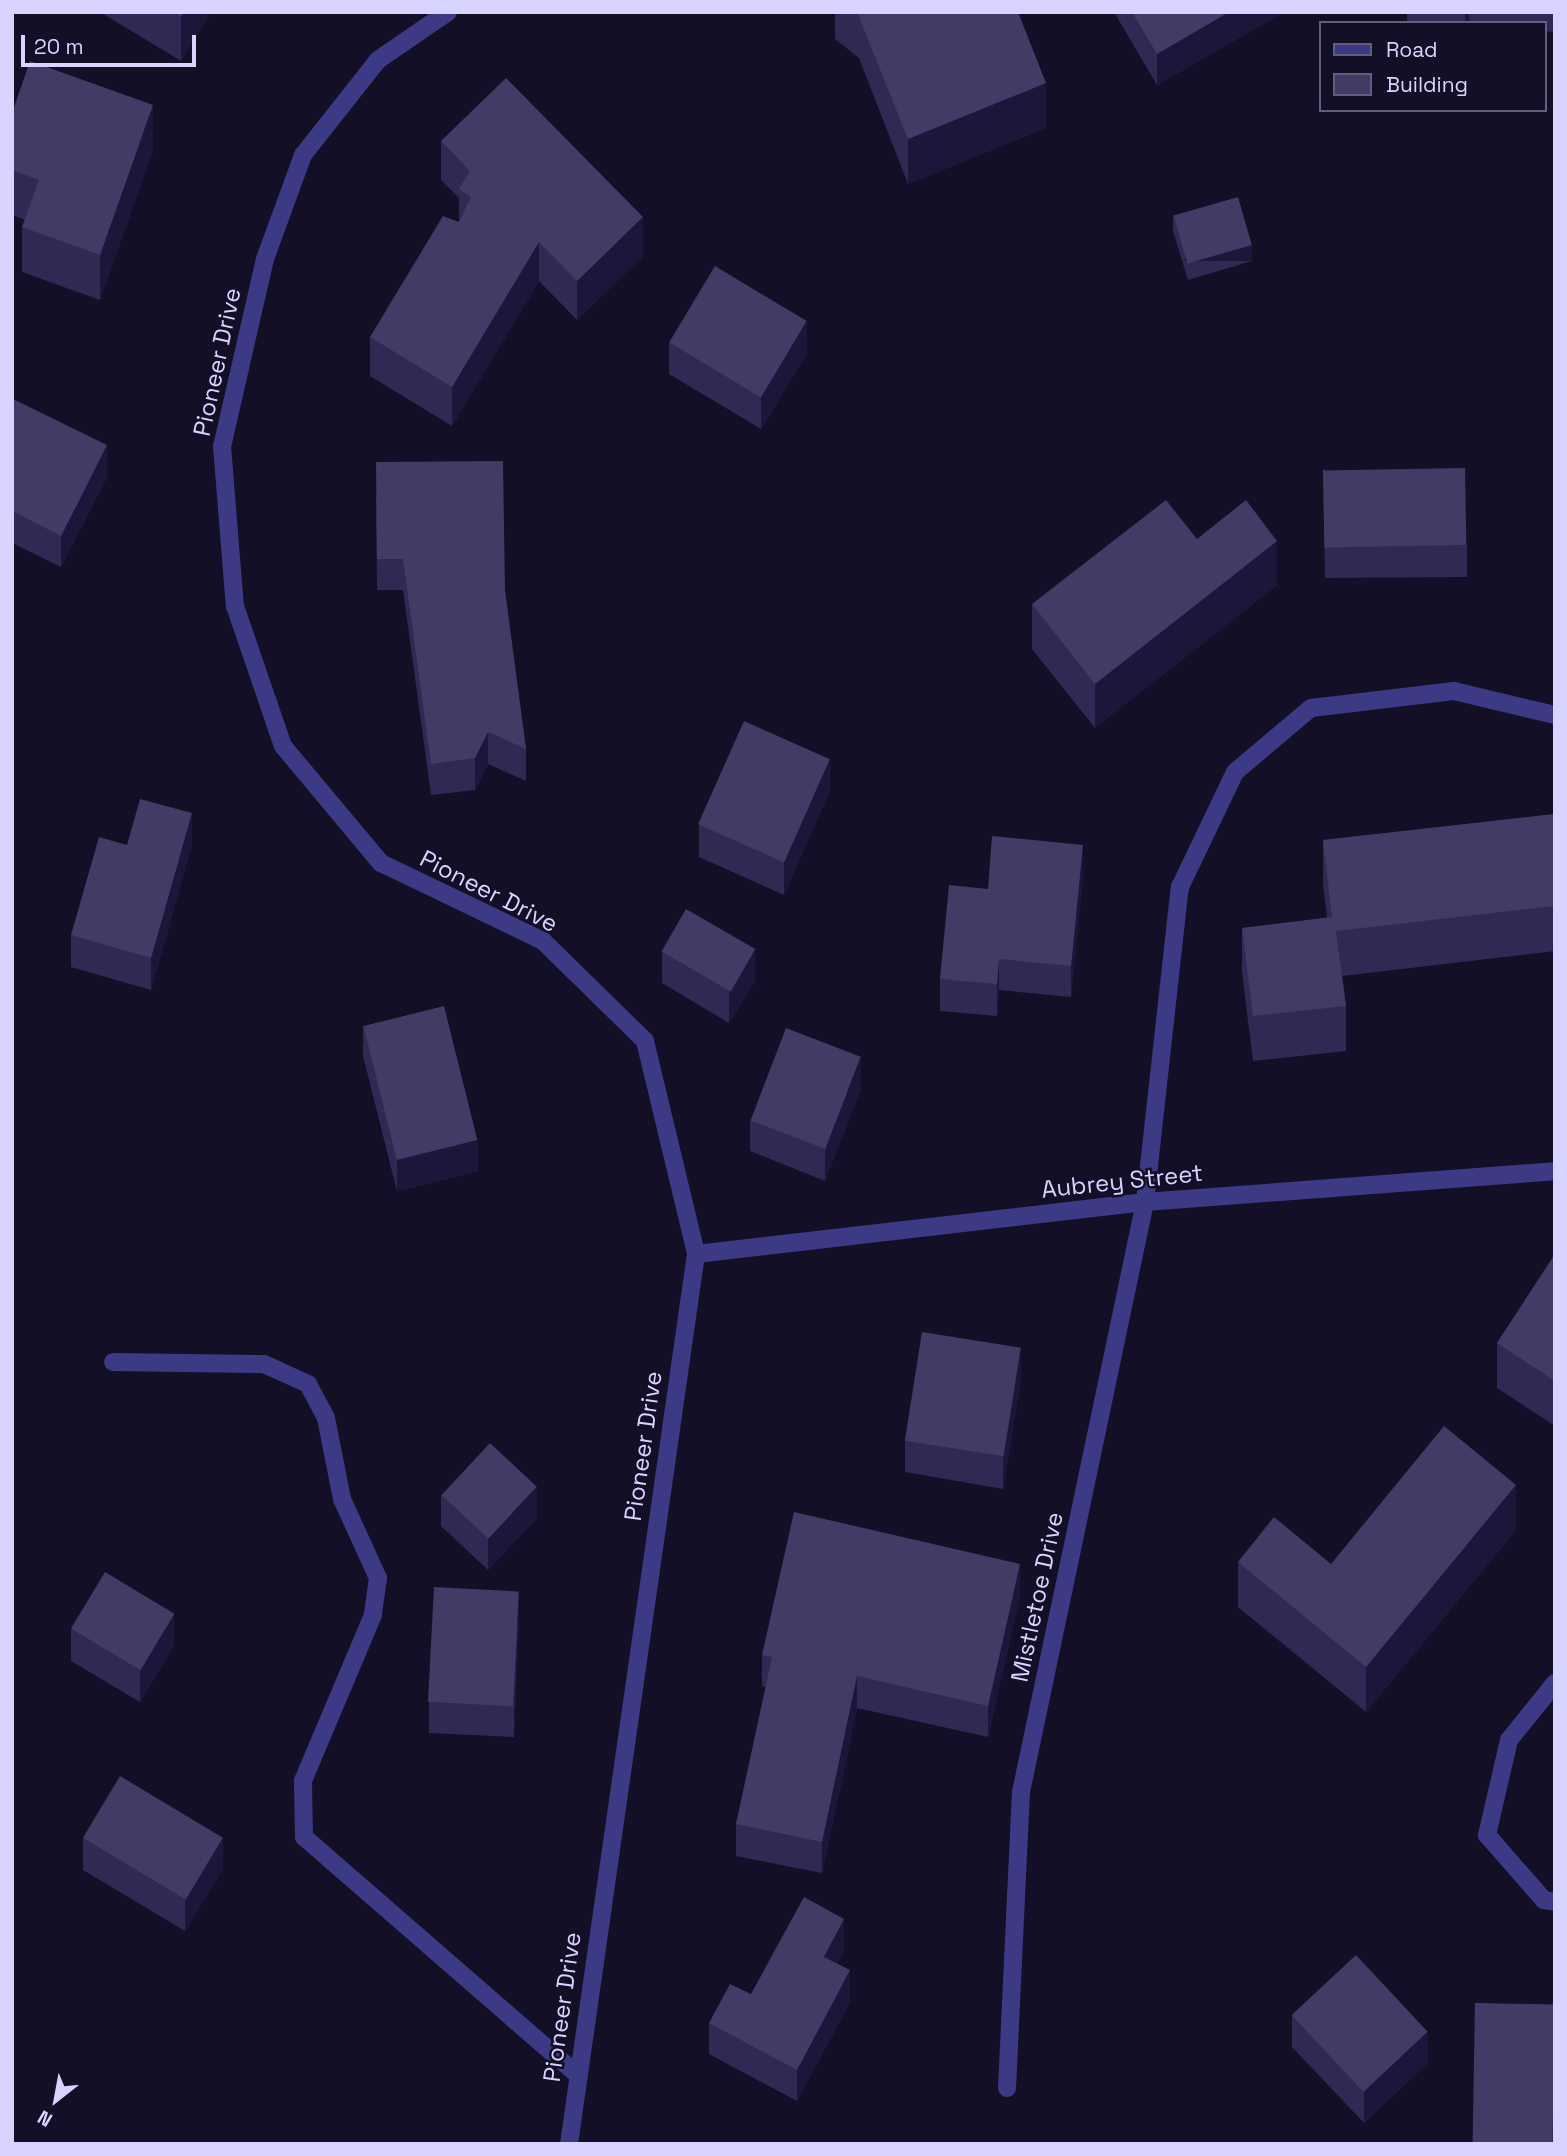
<!DOCTYPE html>
<style>
body{margin:0}
#map{position:relative;width:1567px;height:2156px;overflow:hidden;background:#130f26;font-family:"Space Grotesk",sans-serif}
div>[style]{position:absolute}
.service>*{height:18px;margin:-9px;padding:0 9px;transform-origin:9px;border-radius:9px;background:#3d3a85}
.minor>*{height:18px;margin:-9px;padding:0 9px;transform-origin:9px;border-radius:9px;background:#3d3a85}
.wall>*{inset:0;background:#312854}
.shaded-wall>*{inset:0;background:#1d163a;transform-origin:0 0}
.building>*{inset:0;background:#433a66;transform-origin:0 0}
span{translate:-50% -50%;white-space:nowrap;text-align:center;line-height:1.15;-webkit-text-stroke:5px #130f26;paint-order:stroke}
.street-label{font-size:24px;color:#d9d4ff}
.frame{position:absolute;inset:0;border:14px solid #d9d4ff;pointer-events:none}
.legend{position:absolute;left:1319px;top:21px;width:228px;height:91px;box-sizing:border-box;background:#130f26;border:2px solid #625e7d;margin:0;padding:9px 12px;list-style:none;font-size:21px;color:#d9d4ff}
.legend li{display:flex;align-items:center;gap:14px;height:35px}
.legend b{width:35px;border:2px solid #625e7d}
.north{position:absolute;left:21px;top:2065px;width:70px;height:70px;-webkit-text-stroke:5px #130f26;paint-order:stroke;rotate:211deg;font-size:19px;font-weight:700;line-height:28px;text-align:center;color:#d9d4ff}
.north::after{content:'';display:block;margin:auto;width:24px;height:32px;background:#d9d4ff;clip-path:polygon(50% 0,100% 100%,50% 72%,0 100%)}
.scale{position:absolute;left:21px;top:35px;width:175px;height:32px;box-sizing:border-box;border:4px solid #d9d4ff;border-top:0;padding-left:9px;font-size:21px;line-height:24px;white-space:nowrap;color:#d9d4ff;-webkit-text-stroke:5px #130f26;paint-order:stroke}
</style>
<div id="map">
<div class="service">
<i style="left:113px;top:1362px;width:151px;rotate:0.8deg"></i>
<i style="left:264px;top:1364px;width:48px;rotate:24.4deg"></i>
<i style="left:308px;top:1384px;width:38px;rotate:62deg"></i>
<i style="left:326px;top:1418px;width:83px;rotate:78.8deg"></i>
<i style="left:342px;top:1499px;width:87px;rotate:65.5deg"></i>
<i style="left:378px;top:1578px;width:37px;rotate:98deg"></i>
<i style="left:373px;top:1615px;width:180px;rotate:112.9deg"></i>
<i style="left:303px;top:1781px;width:56px;rotate:89deg"></i>
</div>
<div class="minor">
<i style="left:448px;top:12px;width:85px;rotate:145.6deg"></i>
<i style="left:378px;top:60px;width:121px;rotate:128.3deg"></i>
<i style="left:303px;top:155px;width:111px;rotate:110.1deg"></i>
<i style="left:265px;top:259px;width:192px;rotate:102.9deg"></i>
<i style="left:222px;top:446px;width:161px;rotate:85.4deg"></i>
<i style="left:235px;top:606px;width:148px;rotate:71.1deg"></i>
<i style="left:283px;top:746px;width:153px;rotate:50.1deg"></i>
<i style="left:381px;top:863px;width:180px;rotate:25.7deg"></i>
<i style="left:543px;top:941px;width:143px;rotate:44.4deg"></i>
<i style="left:645px;top:1041px;width:219px;rotate:76.5deg"></i>
<i style="left:696px;top:1254px;width:899px;rotate:98.12deg"></i>
<i style="left:696px;top:1254px;width:452px;rotate:-6.6deg"></i>
<i style="left:1145px;top:1202px;width:411px;rotate:-4.3deg"></i>
<i style="left:1555px;top:1683px;width:73px;rotate:128.9deg"></i>
<i style="left:1509px;top:1740px;width:98px;rotate:103deg"></i>
<i style="left:1487px;top:1835px;width:86px;rotate:48.8deg"></i>
<i style="left:1544px;top:1900px;width:11px;rotate:10deg"></i>
<i style="left:304px;top:1837px;width:362px;rotate:41deg"></i>
<i style="left:1007px;top:2088px;width:296px;rotate:-87.3deg"></i>
<i style="left:1021px;top:1792px;width:603px;rotate:-78.13deg"></i>
<i style="left:1145px;top:1202px;width:317px;rotate:-83.7deg"></i>
<i style="left:1180px;top:887px;width:127px;rotate:-64.4deg"></i>
<i style="left:1235px;top:772px;width:99px;rotate:-40.1deg"></i>
<i style="left:1311px;top:708px;width:144px;rotate:-6.8deg"></i>
<i style="left:1454px;top:691px;width:104px;rotate:13.4deg"></i>
</div>
<div class="wall">
<i style="clip-path:polygon(100px 12px,211px 12px,181px 61px)"></i>
<i style="clip-path:polygon(835px 12px,1018px 12px,1046px 128px,908px 184px,859px 58px,835px 39px)"></i>
<i style="clip-path:polygon(1114px 12px,1279px 12px,1279px 15px,1157px 85px)"></i>
<i style="clip-path:polygon(1407px 12px,1555px 12px,1555px 27px,1554px 32px,1544px 31px,1544px 23px,1480px 23px,1469px 21px,1469px 23px,1407px 23px)"></i>
<i style="clip-path:polygon(12px 113px,153px 150px,100px 300px,22px 272px,22px 227px,25px 220px,12px 215px)"></i>
<i style="clip-path:polygon(441px 141px,643px 256px,577px 320px,539px 281px,452px 426px,370px 376px,370px 337px,459px 222px,459px 198px,441px 180px)"></i>
<i style="clip-path:polygon(1173px 215px,1252px 261px,1188px 280px,1173px 231px)"></i>
<i style="clip-path:polygon(669px 342px,807px 353px,761px 429px,669px 374px)"></i>
<i style="clip-path:polygon(12px 400px,107px 477px,61px 567px,12px 543px)"></i>
<i style="clip-path:polygon(1323px 469px,1467px 545px,1467px 577px,1325px 578px)"></i>
<i style="clip-path:polygon(376px 494px,505px 591px,526px 749px,526px 781px,488px 764px,475px 790px,431px 795px,403px 590px,377px 590px)"></i>
<i style="clip-path:polygon(1197px 539px,1277px 585px,1095px 728px,1032px 649px,1032px 604px)"></i>
<i style="clip-path:polygon(830px 790px,784px 895px,699px 857px,699px 825px)"></i>
<i style="clip-path:polygon(1555px 814px,1555px 951px,1342px 976px,1346px 1006px,1346px 1051px,1253px 1061px,1242px 972px,1242px 928px,1327px 918px,1323px 885px,1323px 840px)"></i>
<i style="clip-path:polygon(192px 844px,151px 990px,71px 967px,71px 935px)"></i>
<i style="clip-path:polygon(1083px 876px,1071px 997px,999px 990px,997px 1016px,940px 1011px,940px 979px,988px 889px)"></i>
<i style="clip-path:polygon(662px 952px,755px 981px,729px 1023px,662px 983px)"></i>
<i style="clip-path:polygon(363px 1025px,478px 1171px,397px 1191px,363px 1056px)"></i>
<i style="clip-path:polygon(861px 1089px,825px 1181px,750px 1151px,750px 1120px)"></i>
<i style="clip-path:polygon(1555px 1254px,1555px 1426px,1497px 1388px,1497px 1343px)"></i>
<i style="clip-path:polygon(1021px 1379px,1003px 1489px,905px 1472px,905px 1441px)"></i>
<i style="clip-path:polygon(441px 1495px,537px 1518px,488px 1570px,441px 1526px)"></i>
<i style="clip-path:polygon(1516px 1530px,1366px 1712px,1238px 1607px,1238px 1562px,1331px 1564px)"></i>
<i style="clip-path:polygon(1020px 1595px,988px 1737px,857px 1708px,822px 1873px,736px 1856px,736px 1824px,766px 1687px,762px 1686px,762px 1655px)"></i>
<i style="clip-path:polygon(519px 1622px,514px 1737px,429px 1733px,429px 1702px)"></i>
<i style="clip-path:polygon(71px 1629px,174px 1645px,140px 1702px,71px 1661px)"></i>
<i style="clip-path:polygon(83px 1838px,223px 1869px,185px 1931px,83px 1870px)"></i>
<i style="clip-path:polygon(844px 1951px,837px 1964px,850px 2002px,797px 2101px,709px 2054px,709px 2023px,751px 1994px)"></i>
<i style="clip-path:polygon(1292px 2016px,1428px 2063px,1364px 2123px,1292px 2047px)"></i>
</div>
<div class="shaded-wall">
<i style="clip-path:polygon(184px 12px,211px 12px,181px 61px,181px 16px)"></i>
<i style="clip-path:polygon(1229px 12px,1279px 12px,1279px 15px,1157px 85px,1157px 54px)"></i>
<i style="left:1465px;top:12px;width:4px;height:11px"></i>
<i style="clip-path:polygon(1046px 83px,1046px 128px,908px 184px,908px 139px)"></i>
<i style="clip-path:polygon(153px 105px,153px 150px,100px 300px,100px 255px)"></i>
<i style="clip-path:polygon(643px 217px,643px 256px,577px 320px,577px 281px)"></i>
<i style="clip-path:polygon(539px 242px,539px 281px,452px 426px,452px 387px)"></i>
<i style="left:1252px;top:245px;width:16px;height:67px;rotate:90deg"></i>
<i style="clip-path:polygon(807px 321px,807px 353px,761px 429px,761px 397px)"></i>
<i style="clip-path:polygon(107px 445px,107px 477px,61px 567px,61px 536px)"></i>
<i style="clip-path:polygon(1277px 541px,1277px 585px,1095px 728px,1095px 684px)"></i>
<i style="clip-path:polygon(488px 732px,488px 764px,475px 790px,475px 758px)"></i>
<i style="clip-path:polygon(830px 759px,830px 790px,784px 895px,784px 863px)"></i>
<i style="clip-path:polygon(14px 779px,14px 824px,12px 827px,12px 783px)"></i>
<i style="clip-path:polygon(192px 813px,192px 844px,151px 990px,151px 958px)"></i>
<i style="clip-path:polygon(1083px 845px,1083px 876px,1071px 997px,1071px 966px)"></i>
<i style="clip-path:polygon(755px 949px,755px 981px,729px 1023px,729px 991px)"></i>
<i style="clip-path:polygon(999px 959px,999px 990px,997px 1016px,997px 984px)"></i>
<i style="clip-path:polygon(861px 1057px,861px 1089px,825px 1181px,825px 1149px)"></i>
<i style="clip-path:polygon(478px 1140px,478px 1171px,397px 1191px,397px 1159px)"></i>
<i style="clip-path:polygon(1021px 1348px,1021px 1379px,1003px 1489px,1003px 1458px)"></i>
<i style="clip-path:polygon(1516px 1485px,1516px 1530px,1366px 1712px,1366px 1667px)"></i>
<i style="clip-path:polygon(537px 1487px,537px 1518px,488px 1570px,488px 1539px)"></i>
<i style="clip-path:polygon(1020px 1564px,1020px 1595px,988px 1737px,988px 1706px)"></i>
<i style="clip-path:polygon(519px 1591px,519px 1622px,514px 1737px,514px 1705px)"></i>
<i style="clip-path:polygon(174px 1614px,174px 1645px,140px 1702px,140px 1671px)"></i>
<i style="clip-path:polygon(857px 1676px,857px 1708px,822px 1873px,822px 1842px)"></i>
<i style="clip-path:polygon(223px 1838px,223px 1869px,185px 1931px,185px 1900px)"></i>
<i style="clip-path:polygon(844px 1919px,844px 1951px,824px 1988px,824px 1957px)"></i>
<i style="clip-path:polygon(850px 1970px,850px 2002px,797px 2101px,797px 2070px)"></i>
<i style="clip-path:polygon(1428px 2031px,1428px 2063px,1364px 2123px,1364px 2092px)"></i>
</div>
<div class="building">
<i style="clip-path:polygon(174px 12px,184px 12px,181px 16px)"></i>
<i style="clip-path:polygon(857px 12px,1018px 12px,1046px 83px,908px 139px)"></i>
<i style="clip-path:polygon(1132px 12px,1229px 12px,1157px 54px)"></i>
<i style="clip-path:polygon(30px 61px,153px 105px,100px 255px,22px 227px,39px 180px,12px 170px,12px 113px)"></i>
<i style="clip-path:polygon(506px 78px,643px 217px,577px 281px,539px 242px,452px 387px,370px 337px,443px 216px,459px 222px,471px 197px,459px 189px,470px 171px,441px 141px)"></i>
<i style="left:1238px;top:197px;width:50px;height:67px;rotate:74deg"></i>
<i style="left:715px;top:266px;width:107px;height:89px;rotate:31deg"></i>
<i style="clip-path:polygon(13px 399px,107px 445px,61px 536px,12px 511px)"></i>
<i style="clip-path:polygon(503px 461px,505px 591px,526px 749px,488px 732px,475px 758px,431px 764px,403px 559px,377px 559px,376px 462px)"></i>
<i style="left:1465px;top:468px;width:77px;height:142px;rotate:89deg"></i>
<i style="clip-path:polygon(1166px 500px,1197px 539px,1246px 500px,1277px 541px,1095px 684px,1032px 604px)"></i>
<i style="left:744px;top:721px;width:94px;height:113px;rotate:24deg"></i>
<i style="clip-path:polygon(140px 799px,192px 813px,151px 958px,71px 935px,99px 837px,127px 845px)"></i>
<i style="clip-path:polygon(1555px 814px,1555px 906px,1336px 931px,1346px 1006px,1253px 1016px,1242px 928px,1332px 917px,1323px 840px)"></i>
<i style="clip-path:polygon(992px 836px,1083px 845px,1071px 966px,999px 959px,997px 984px,940px 979px,949px 885px,988px 889px)"></i>
<i style="left:686px;top:909px;width:80px;height:49px;rotate:30deg"></i>
<i style="left:444px;top:1006px;width:138px;height:83px;rotate:76deg"></i>
<i style="left:786px;top:1028px;width:80px;height:99px;rotate:21deg"></i>
<i style="clip-path:polygon(1555px 1254px,1555px 1381px,1497px 1343px)"></i>
<i style="left:922px;top:1332px;width:100px;height:110px;rotate:9deg"></i>
<i style="clip-path:polygon(1444px 1426px,1516px 1485px,1366px 1667px,1238px 1562px,1274px 1517px,1331px 1564px)"></i>
<i style="left:490px;top:1443px;width:64px;height:71px;rotate:43deg"></i>
<i style="clip-path:polygon(794px 1512px,1020px 1564px,988px 1706px,857px 1676px,822px 1842px,736px 1824px,772px 1657px,762px 1655px)"></i>
<i style="left:105px;top:1572px;width:81px;height:66px;rotate:31deg"></i>
<i style="left:434px;top:1587px;width:85px;height:115px;rotate:3deg"></i>
<i style="left:120px;top:1776px;width:120px;height:72px;rotate:31deg"></i>
<i style="clip-path:polygon(804px 1897px,844px 1919px,824px 1957px,850px 1970px,797px 2070px,709px 2023px,730px 1984px,751px 1994px)"></i>
<i style="left:1356px;top:1955px;width:105px;height:88px;rotate:47deg"></i>
<i style="left:1475px;top:2003px;width:80px;height:141px;rotate:1deg"></i>
</div>
<div class="street-label">
<span style="left:217px;top:362px;rotate:-78deg">Pioneer Drive</span>
<span style="left:489px;top:891px;rotate:27deg">Pioneer Drive</span>
<span style="left:1122px;top:1181px;rotate:-6deg">Aubrey Street</span>
<span style="left:643px;top:1446px;rotate:-82deg">Pioneer Drive</span>
<span style="left:1037px;top:1597px;rotate:-78deg">Mistletoe Drive</span>
<span style="left:562px;top:2007px;rotate:-82deg">Pioneer Drive</span>
</div>
<div class="frame"></div>
<ul class="legend">
<li><b style="height:9px;background:#3d3a85"></b>Road</li>
<li><b style="height:19px;background:#433a66"></b>Building</li>
</ul>
<div class="north">N</div>
<div class="scale">20 m</div>
</div>
